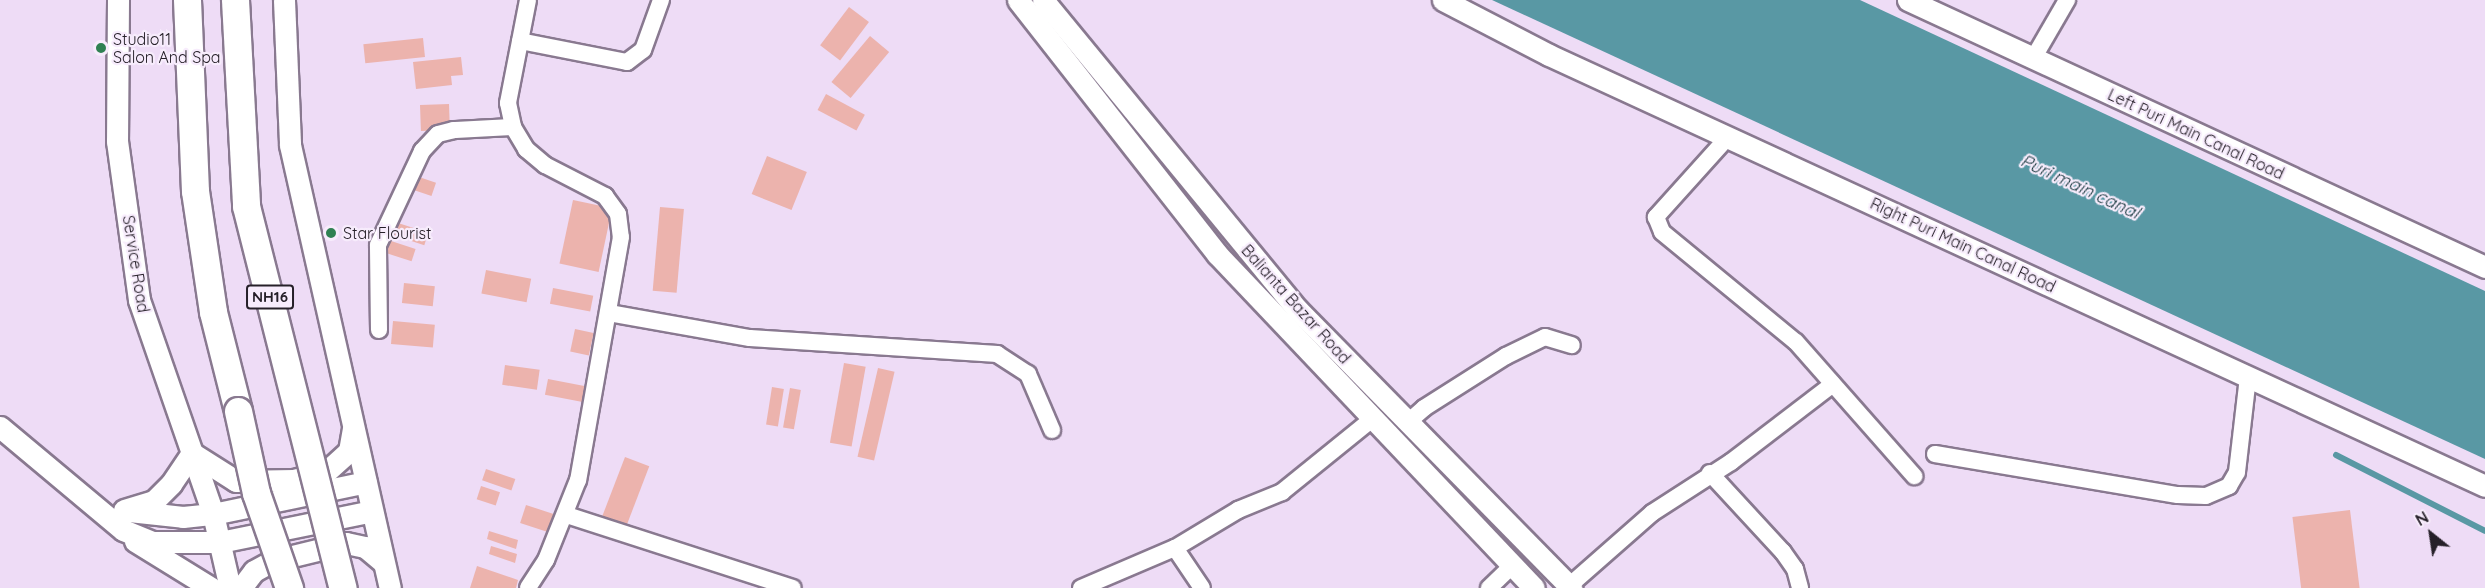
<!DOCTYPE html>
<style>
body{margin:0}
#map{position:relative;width:2485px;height:588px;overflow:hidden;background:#eedcf6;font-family:Quicksand,sans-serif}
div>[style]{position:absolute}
.water>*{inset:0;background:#5998a4}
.stream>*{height:6px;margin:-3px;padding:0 3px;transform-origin:3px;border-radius:3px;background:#5998a4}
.building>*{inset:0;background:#ecb3ad;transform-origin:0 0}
.roads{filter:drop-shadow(2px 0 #897990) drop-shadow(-2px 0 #897990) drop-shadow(0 2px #897990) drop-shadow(0 -2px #897990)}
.minor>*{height:16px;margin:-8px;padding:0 8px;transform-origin:8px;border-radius:8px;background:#fff}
.tertiary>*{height:21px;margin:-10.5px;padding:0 10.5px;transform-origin:10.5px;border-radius:10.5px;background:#fff}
.trunk>*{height:27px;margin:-13.5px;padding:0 13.5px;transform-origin:13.5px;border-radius:13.5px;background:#fff}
.bridges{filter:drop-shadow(2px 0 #897990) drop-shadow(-2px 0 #897990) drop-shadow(0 2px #897990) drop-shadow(0 -2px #897990)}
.trunk-bridge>*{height:27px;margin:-13.5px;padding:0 13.5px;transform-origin:13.5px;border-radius:13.5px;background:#fff}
.dots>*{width:16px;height:16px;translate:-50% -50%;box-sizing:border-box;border:3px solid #f7ecfc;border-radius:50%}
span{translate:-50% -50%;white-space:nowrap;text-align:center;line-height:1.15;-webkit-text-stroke:4.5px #f7ecfc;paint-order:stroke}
.shield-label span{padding:2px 4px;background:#f7ecfc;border:2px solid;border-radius:4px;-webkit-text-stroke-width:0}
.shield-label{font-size:15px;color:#262029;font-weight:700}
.poi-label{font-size:16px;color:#262029}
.left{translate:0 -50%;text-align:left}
.street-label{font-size:16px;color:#262029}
.water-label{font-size:18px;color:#19393f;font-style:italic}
.north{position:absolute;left:2401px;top:504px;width:60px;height:60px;-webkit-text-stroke:4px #f7ecfc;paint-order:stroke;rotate:330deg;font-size:16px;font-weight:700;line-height:24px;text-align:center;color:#262029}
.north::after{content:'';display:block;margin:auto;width:21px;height:27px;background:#262029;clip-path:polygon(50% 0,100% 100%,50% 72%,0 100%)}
</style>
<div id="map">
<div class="water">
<i style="clip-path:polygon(1492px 0,1860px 0,2485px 291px,2485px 459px)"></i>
</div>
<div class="stream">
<i style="left:2336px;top:455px;width:167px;rotate:27deg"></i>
</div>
<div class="building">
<i style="left:849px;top:7px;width:25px;height:48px;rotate:37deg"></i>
<i style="left:870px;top:36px;width:25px;height:60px;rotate:40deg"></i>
<i style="left:423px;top:38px;width:19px;height:60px;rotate:84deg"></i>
<i style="clip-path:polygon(461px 57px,463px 75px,451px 76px,452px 85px,416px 89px,413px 62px)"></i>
<i style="left:826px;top:94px;width:44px;height:18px;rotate:28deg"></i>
<i style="left:449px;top:104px;width:26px;height:29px;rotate:88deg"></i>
<i style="left:767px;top:156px;width:43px;height:41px;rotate:22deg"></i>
<i style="left:419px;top:177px;width:18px;height:14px;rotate:19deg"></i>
<i style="left:573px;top:200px;width:40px;height:65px;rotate:12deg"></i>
<i style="left:660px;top:207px;width:24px;height:84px;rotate:5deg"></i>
<i style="left:395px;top:222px;width:35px;height:13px;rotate:18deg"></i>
<i style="left:388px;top:240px;width:29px;height:13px;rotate:18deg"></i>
<i style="left:486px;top:270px;width:46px;height:24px;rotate:11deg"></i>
<i style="left:404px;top:283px;width:31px;height:20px;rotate:6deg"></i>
<i style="left:553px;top:288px;width:41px;height:16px;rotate:11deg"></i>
<i style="left:393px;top:321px;width:42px;height:23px;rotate:5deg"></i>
<i style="left:575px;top:329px;width:19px;height:23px;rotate:12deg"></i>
<i style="left:844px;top:363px;width:22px;height:81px;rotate:10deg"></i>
<i style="left:505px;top:365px;width:35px;height:20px;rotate:8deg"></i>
<i style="left:878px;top:368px;width:17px;height:91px;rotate:13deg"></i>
<i style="left:548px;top:379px;width:41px;height:16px;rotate:11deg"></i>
<i style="left:772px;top:387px;width:12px;height:38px;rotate:9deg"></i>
<i style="left:790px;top:388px;width:11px;height:40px;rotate:10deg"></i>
<i style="left:625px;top:457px;width:26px;height:66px;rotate:21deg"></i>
<i style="left:486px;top:469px;width:31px;height:12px;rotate:19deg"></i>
<i style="left:481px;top:486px;width:20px;height:14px;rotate:18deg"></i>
<i style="left:526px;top:505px;width:29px;height:19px;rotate:18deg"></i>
<i style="left:2350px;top:510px;width:79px;height:58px;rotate:83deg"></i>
<i style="clip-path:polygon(489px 531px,518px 540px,516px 549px,487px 539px)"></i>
<i style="clip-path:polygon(491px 546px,517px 554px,515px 563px,489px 554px)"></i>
<i style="clip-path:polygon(477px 566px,518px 580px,516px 588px,470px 588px)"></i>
</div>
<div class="roads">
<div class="minor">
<i style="left:528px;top:0;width:105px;rotate:101deg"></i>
<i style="left:508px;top:103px;width:25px;rotate:78deg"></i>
<i style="left:513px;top:127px;width:26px;rotate:59deg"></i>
<i style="left:526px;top:149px;width:25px;rotate:40deg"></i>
<i style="left:545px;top:165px;width:68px;rotate:27.3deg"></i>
<i style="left:605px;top:196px;width:22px;rotate:54deg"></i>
<i style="left:618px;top:214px;width:23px;rotate:83deg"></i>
<i style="left:621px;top:237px;width:247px;rotate:100deg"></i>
<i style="left:578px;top:480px;width:86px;rotate:111.8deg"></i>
<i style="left:546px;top:560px;width:33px;rotate:123deg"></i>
<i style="left:520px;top:41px;width:109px;rotate:11.1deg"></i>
<i style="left:627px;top:62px;width:20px;rotate:-37deg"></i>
<i style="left:643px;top:50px;width:53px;rotate:-70.2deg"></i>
<i style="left:2034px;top:57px;width:66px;rotate:-59.9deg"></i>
<i style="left:1728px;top:137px;width:108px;rotate:132deg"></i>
<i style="left:1656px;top:217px;width:16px;rotate:68deg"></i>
<i style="left:1662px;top:232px;width:173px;rotate:39.4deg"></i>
<i style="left:1796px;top:342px;width:179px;rotate:48.6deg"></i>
<i style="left:609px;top:313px;width:143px;rotate:10.1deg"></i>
<i style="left:750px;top:338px;width:248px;rotate:3.7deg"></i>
<i style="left:997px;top:354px;width:37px;rotate:33deg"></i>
<i style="left:1028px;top:374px;width:61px;rotate:66.8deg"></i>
<i style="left:379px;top:330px;width:85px;rotate:-90.7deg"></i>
<i style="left:378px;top:245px;width:104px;rotate:-64.9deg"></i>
<i style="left:422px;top:151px;width:23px;rotate:-47deg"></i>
<i style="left:438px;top:134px;width:16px;rotate:-14deg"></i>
<i style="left:454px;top:130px;width:59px;rotate:-2.9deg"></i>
<i style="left:1407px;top:423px;width:23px;rotate:-41deg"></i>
<i style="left:1424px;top:408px;width:97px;rotate:-32.4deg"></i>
<i style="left:1506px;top:356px;width:43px;rotate:-26deg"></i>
<i style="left:1545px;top:337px;width:28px;rotate:17deg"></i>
<i style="left:1935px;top:454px;width:246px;rotate:9.6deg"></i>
<i style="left:2178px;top:495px;width:28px;rotate:2deg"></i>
<i style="left:2206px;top:496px;width:25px;rotate:-23deg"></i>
<i style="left:2229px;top:486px;width:16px;rotate:-60deg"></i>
<i style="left:2237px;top:472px;width:96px;rotate:-83.4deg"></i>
<i style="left:1710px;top:473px;width:108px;rotate:47.3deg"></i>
<i style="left:1783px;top:552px;width:21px;rotate:55deg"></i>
<i style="left:1795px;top:569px;width:20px;rotate:75deg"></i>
<i style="left:567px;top:515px;width:237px;rotate:17.9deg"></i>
<i style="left:1175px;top:548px;width:48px;rotate:56deg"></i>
<i style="left:1569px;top:586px;width:111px;rotate:-41.3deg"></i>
<i style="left:1652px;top:513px;width:94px;rotate:-32.8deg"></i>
<i style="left:1731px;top:462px;width:128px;rotate:-37.4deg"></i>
<i style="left:1081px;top:588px;width:102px;rotate:-23.1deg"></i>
<i style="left:1175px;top:548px;width:74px;rotate:-31.1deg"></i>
<i style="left:1238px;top:510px;width:48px;rotate:-22.2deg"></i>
<i style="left:1282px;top:492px;width:116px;rotate:-39deg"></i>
<i style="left:1489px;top:588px;width:32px;rotate:-44deg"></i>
</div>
<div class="tertiary">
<i style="left:118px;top:0;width:141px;rotate:90.4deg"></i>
<i style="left:117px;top:141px;width:161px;rotate:82.1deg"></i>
<i style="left:139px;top:300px;width:226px;rotate:70.9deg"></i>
<i style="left:213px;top:514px;width:76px;rotate:77.1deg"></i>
<i style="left:284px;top:0;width:145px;rotate:87.6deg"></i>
<i style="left:290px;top:145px;width:454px;rotate:77.3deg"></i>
<i style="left:1018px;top:0;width:323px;rotate:51.9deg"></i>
<i style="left:1217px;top:254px;width:460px;rotate:46.5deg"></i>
<i style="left:1043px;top:0;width:401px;rotate:50.6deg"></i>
<i style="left:1298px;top:310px;width:390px;rotate:45.5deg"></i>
<i style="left:1443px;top:0;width:119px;rotate:27.4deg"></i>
<i style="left:1549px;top:55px;width:1030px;rotate:24.72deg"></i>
<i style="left:1908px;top:0;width:636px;rotate:24.83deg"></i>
<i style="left:0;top:427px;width:160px;rotate:39.9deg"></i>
<i style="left:123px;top:530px;width:31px;rotate:22deg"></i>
<i style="left:152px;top:542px;width:68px"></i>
<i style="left:220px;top:542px;width:155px;rotate:-11.5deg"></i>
<i style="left:124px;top:510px;width:31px;rotate:-17deg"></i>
<i style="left:154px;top:501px;width:24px;rotate:-45deg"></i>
<i style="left:171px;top:484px;width:37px;rotate:-56deg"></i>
<i style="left:192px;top:453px;width:52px;rotate:32.5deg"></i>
<i style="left:236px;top:481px;width:58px;rotate:-1deg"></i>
<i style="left:294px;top:480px;width:34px;rotate:-15deg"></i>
<i style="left:327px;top:471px;width:30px;rotate:-42deg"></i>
<i style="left:349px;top:451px;width:23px;rotate:-80deg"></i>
<i style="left:129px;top:511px;width:54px;rotate:6.3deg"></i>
<i style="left:183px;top:517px;width:30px;rotate:-6deg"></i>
<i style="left:213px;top:514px;width:156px;rotate:-11.8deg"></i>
<i style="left:135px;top:541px;width:89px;rotate:31.7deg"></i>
<i style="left:241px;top:588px;width:21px;rotate:-53deg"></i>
<i style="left:254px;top:571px;width:21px;rotate:-29deg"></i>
<i style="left:272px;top:561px;width:76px;rotate:-13.7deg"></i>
<i style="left:346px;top:543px;width:19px;rotate:12deg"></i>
<i style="left:365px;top:547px;width:23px;rotate:40deg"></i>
</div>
<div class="trunk">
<i style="left:187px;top:0;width:191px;rotate:87.6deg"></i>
<i style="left:195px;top:191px;width:122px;rotate:81.5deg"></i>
<i style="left:213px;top:312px;width:102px;rotate:75.8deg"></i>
</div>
</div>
<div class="bridges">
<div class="trunk-bridge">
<i style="left:235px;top:0;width:206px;rotate:86.9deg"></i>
<i style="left:246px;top:206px;width:394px;rotate:75.8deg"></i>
<i style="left:238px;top:411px;width:84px;rotate:77.6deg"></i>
<i style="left:256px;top:493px;width:101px;rotate:70.8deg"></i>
</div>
</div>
<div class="dots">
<i style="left:101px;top:48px;background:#2f8152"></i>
<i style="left:331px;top:233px;background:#2f8152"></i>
</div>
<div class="shield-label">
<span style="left:270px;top:297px">NH16</span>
</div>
<div class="poi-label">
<span class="left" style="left:113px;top:48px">Studio11<br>Salon And Spa</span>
<span class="left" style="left:343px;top:233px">Star Flourist</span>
</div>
<div class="street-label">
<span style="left:2196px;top:134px;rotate:25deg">Left Puri Main Canal Road</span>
<span style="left:1963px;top:245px;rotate:25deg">Right Puri Main Canal Road</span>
<span style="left:136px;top:264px;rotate:81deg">Service Road</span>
<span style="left:1296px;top:304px;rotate:48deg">Balianta Bazar Road</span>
</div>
<div class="water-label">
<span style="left:2080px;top:187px;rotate:25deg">Puri main canal</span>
</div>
<div class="north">N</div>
</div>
